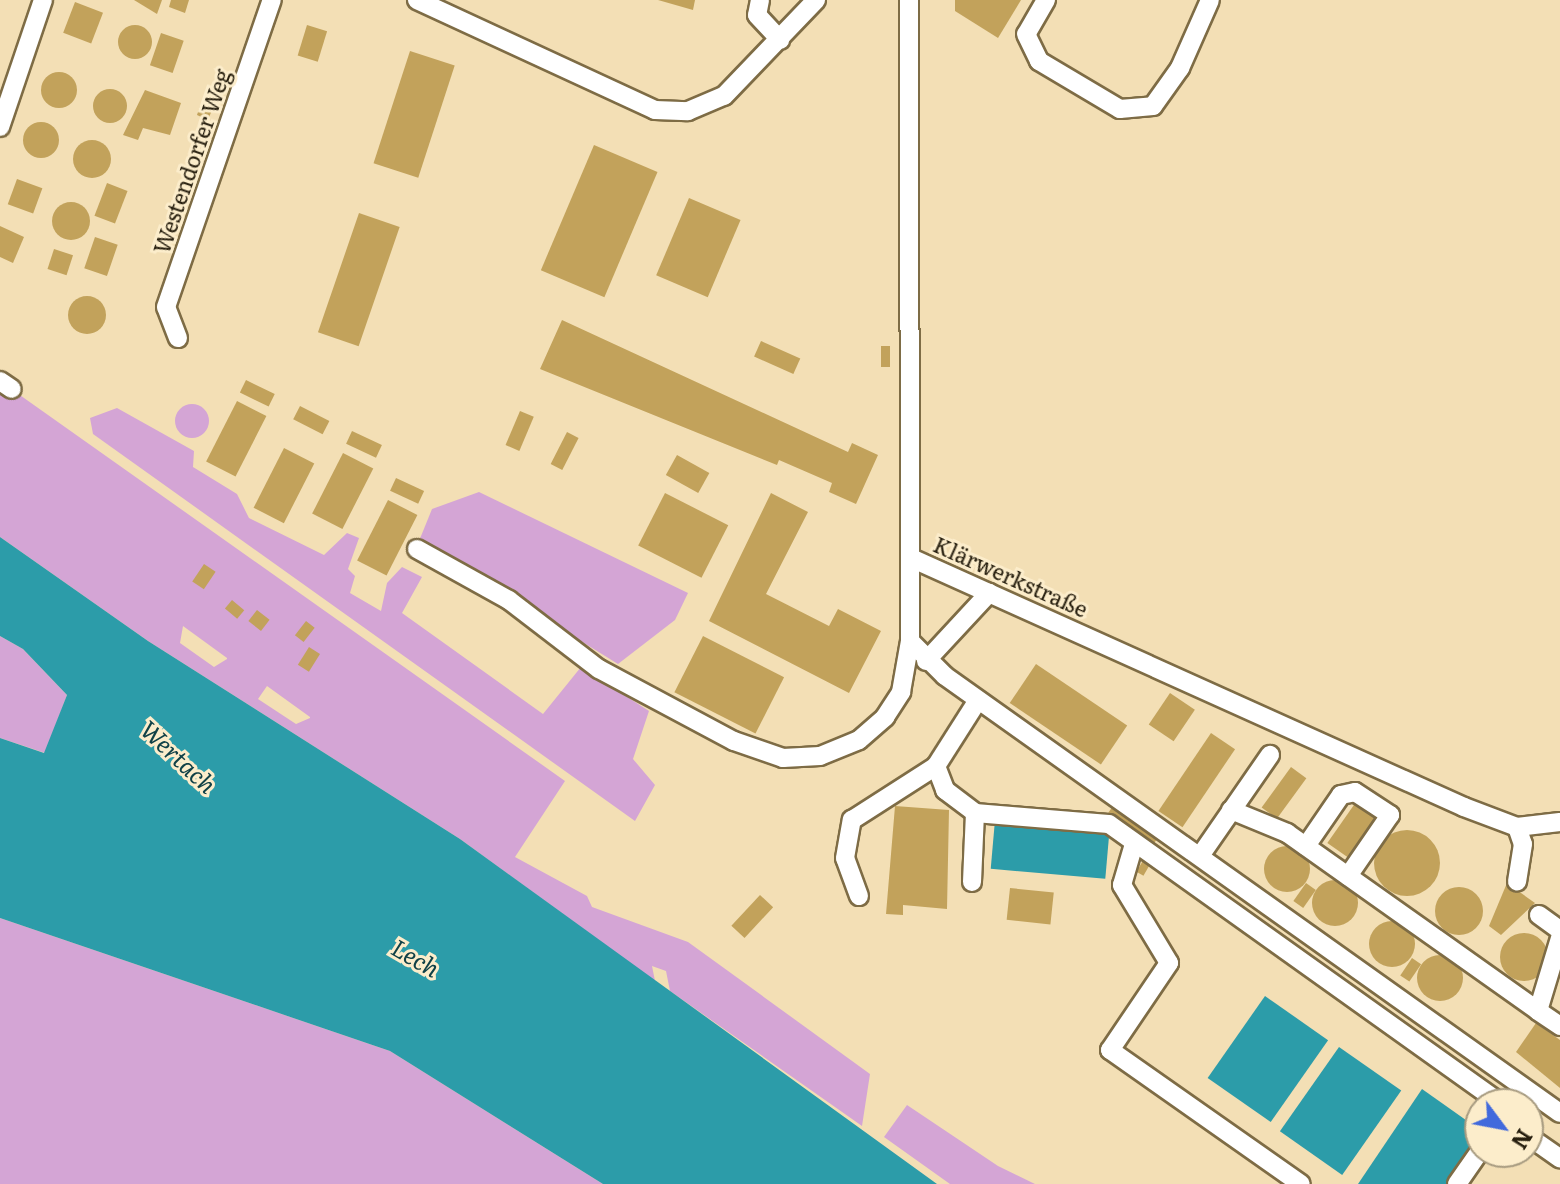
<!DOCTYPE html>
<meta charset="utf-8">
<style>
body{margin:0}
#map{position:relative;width:1560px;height:1184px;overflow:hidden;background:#f3dfb5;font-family:Literata,serif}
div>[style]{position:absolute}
.green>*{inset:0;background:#d4a5d5}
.round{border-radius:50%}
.water>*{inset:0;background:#2c9ca9;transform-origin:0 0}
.building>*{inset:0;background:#c2a25b;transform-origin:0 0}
.roads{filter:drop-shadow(2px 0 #7e6c45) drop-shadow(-2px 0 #7e6c45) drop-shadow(0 2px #7e6c45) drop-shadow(0 -2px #7e6c45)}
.minor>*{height:18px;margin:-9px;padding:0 9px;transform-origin:9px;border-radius:9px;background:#fff}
span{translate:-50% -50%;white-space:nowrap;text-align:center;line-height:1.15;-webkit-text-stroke:6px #fcedcb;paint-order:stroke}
.street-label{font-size:22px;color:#271f0f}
.water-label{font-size:24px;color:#104147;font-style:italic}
.north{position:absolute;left:1464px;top:1088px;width:80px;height:80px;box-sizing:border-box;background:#fcedcb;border:2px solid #a79b80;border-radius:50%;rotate:122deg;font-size:22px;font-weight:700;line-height:32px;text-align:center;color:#271f0f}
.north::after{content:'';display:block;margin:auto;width:28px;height:36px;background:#426adc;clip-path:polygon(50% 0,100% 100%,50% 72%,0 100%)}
</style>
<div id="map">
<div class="green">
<i style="clip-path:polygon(evenodd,0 381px,565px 781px,515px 857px,587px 896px,592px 907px,688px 942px,870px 1074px,862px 1126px,670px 991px,666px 971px,652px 966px,655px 981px,460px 839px,148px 641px,0 537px,0 381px,183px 626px,227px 658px,227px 659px,214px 667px,180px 643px,183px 626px,0 381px,267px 686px,310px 717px,310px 718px,296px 724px,258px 699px,267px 686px)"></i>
<i class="round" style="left:175px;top:404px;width:34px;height:34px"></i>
<i style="clip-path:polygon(117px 408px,194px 451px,193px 467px,237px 494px,249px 518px,324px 555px,347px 533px,359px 538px,348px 569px,355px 576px,350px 593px,381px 611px,387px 583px,402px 567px,422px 577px,402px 613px,543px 714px,581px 667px,649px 711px,633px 759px,655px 785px,635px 821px,93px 434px,90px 418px)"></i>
<i style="clip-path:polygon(479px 492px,688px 593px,675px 620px,618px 664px,419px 541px,432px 509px)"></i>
<i style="clip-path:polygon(0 636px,23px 649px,67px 695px,45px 753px,0 738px)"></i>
<i style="clip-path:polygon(0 918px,390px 1051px,603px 1184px,0 1184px)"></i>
<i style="clip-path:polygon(907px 1105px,998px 1166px,1035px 1184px,950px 1184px,884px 1137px)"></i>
</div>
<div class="water">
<i style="clip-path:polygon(0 537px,148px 641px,460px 839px,937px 1184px,603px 1184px,390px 1051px,0 918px,0 738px,44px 753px,67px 695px,23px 649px,0 636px)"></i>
<i style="left:995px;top:820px;width:115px;height:49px;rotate:5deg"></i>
<i style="left:1265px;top:996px;width:77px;height:100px;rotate:35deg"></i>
<i style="left:1339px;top:1047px;width:76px;height:103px;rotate:35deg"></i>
<i style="clip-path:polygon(1422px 1089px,1480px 1130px,1480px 1138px,1447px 1184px,1358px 1184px)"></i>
</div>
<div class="building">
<i style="clip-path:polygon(134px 0,162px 0,157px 14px)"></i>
<i style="clip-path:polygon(171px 0,189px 0,185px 13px,169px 7px)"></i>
<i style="clip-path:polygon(658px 0,695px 0,693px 10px)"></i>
<i style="clip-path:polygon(955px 0,1021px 0,998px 38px,955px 11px)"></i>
<i style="left:75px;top:2px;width:30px;height:33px;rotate:21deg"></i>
<i class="round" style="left:118px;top:25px;width:34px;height:34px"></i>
<i style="left:307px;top:25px;width:21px;height:32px;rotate:17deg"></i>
<i style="left:161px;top:33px;width:24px;height:34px;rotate:19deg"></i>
<i style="left:410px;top:51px;width:47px;height:118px;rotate:18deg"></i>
<i class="round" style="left:41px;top:72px;width:36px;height:36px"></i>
<i class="round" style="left:93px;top:89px;width:34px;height:34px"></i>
<i style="clip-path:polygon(145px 90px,181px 103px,170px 135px,143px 128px,138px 140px,123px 135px)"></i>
<i style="clip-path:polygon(200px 106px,212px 110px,208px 120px,197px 115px)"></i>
<i class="round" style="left:23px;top:122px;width:36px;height:36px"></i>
<i class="round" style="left:73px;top:140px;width:38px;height:38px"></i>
<i style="left:594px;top:145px;width:69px;height:136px;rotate:23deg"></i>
<i style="left:17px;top:179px;width:27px;height:27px;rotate:20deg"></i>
<i style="left:107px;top:183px;width:22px;height:35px;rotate:21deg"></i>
<i style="left:689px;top:198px;width:56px;height:84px;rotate:23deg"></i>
<i class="round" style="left:52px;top:202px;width:38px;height:38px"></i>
<i style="left:359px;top:213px;width:43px;height:126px;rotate:19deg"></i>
<i style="clip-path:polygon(0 226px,24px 237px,13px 263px,0 257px)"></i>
<i style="left:95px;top:237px;width:24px;height:33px;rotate:19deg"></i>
<i style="left:54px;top:249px;width:20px;height:21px;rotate:18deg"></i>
<i class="round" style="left:68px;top:296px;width:38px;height:38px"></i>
<i style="clip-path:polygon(562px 320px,848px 452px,852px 443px,878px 455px,856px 504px,829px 492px,832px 483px,779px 460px,777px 465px,540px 369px)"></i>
<i style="left:761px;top:341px;width:43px;height:17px;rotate:24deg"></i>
<i style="left:881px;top:346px;width:9px;height:21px"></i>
<i style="left:246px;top:380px;width:32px;height:14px;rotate:26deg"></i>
<i style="left:237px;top:401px;width:33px;height:68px;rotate:27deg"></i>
<i style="left:300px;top:406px;width:33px;height:15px;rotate:27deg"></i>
<i style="left:520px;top:411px;width:15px;height:37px;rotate:23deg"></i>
<i style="left:352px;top:431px;width:33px;height:14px;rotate:25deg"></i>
<i style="left:567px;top:432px;width:13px;height:36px;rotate:27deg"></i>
<i style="left:284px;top:448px;width:34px;height:67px;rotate:27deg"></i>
<i style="left:343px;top:453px;width:34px;height:68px;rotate:27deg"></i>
<i style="left:677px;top:455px;width:37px;height:23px;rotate:29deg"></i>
<i style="left:396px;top:478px;width:31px;height:14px;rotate:25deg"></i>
<i style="left:665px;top:493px;width:71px;height:59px;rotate:27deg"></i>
<i style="clip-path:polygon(771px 493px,808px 512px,766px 594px,829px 626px,838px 609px,881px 631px,849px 693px,709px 621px)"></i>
<i style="left:388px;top:500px;width:33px;height:68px;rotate:27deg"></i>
<i style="left:204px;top:564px;width:14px;height:21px;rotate:34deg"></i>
<i style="left:232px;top:600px;width:16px;height:11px;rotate:40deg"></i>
<i style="left:257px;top:610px;width:16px;height:14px;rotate:38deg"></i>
<i style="left:306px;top:621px;width:11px;height:18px;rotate:38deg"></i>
<i style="left:703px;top:636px;width:91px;height:63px;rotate:27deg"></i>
<i style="left:309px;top:647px;width:13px;height:21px;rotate:32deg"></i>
<i style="left:1036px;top:664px;width:110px;height:47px;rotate:34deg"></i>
<i style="left:1170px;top:693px;width:30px;height:38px;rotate:34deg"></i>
<i style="left:1211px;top:733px;width:29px;height:94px;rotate:34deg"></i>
<i style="left:1291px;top:767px;width:19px;height:50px;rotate:36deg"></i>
<i style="left:1356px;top:802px;width:28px;height:50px;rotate:35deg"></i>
<i style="clip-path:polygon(895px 806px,949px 810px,947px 909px,903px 905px,903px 915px,886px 914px)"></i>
<i style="left:1113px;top:806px;width:55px;height:11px;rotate:35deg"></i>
<i class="round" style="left:1374px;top:830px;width:66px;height:66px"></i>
<i class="round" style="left:1264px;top:846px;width:46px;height:46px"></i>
<i style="left:1145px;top:857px;width:8px;height:17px;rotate:30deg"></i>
<i class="round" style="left:1312px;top:880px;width:46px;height:46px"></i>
<i style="left:1306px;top:883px;width:12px;height:22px;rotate:35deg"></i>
<i style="clip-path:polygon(1507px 883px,1535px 903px,1501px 935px,1489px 926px)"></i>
<i class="round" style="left:1435px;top:887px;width:48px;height:48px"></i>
<i style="left:1010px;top:888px;width:44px;height:32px;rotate:6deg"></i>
<i style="left:760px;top:895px;width:18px;height:42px;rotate:43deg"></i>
<i class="round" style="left:1369px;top:921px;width:46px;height:46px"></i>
<i class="round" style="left:1500px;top:933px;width:48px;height:48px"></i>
<i class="round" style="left:1417px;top:955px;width:46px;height:46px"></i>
<i style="left:1412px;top:958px;width:11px;height:21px;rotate:34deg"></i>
<i style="clip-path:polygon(1536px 1023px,1560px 1040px,1560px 1088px,1516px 1052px)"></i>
</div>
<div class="roads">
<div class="minor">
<i style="left:417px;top:0;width:262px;rotate:24.8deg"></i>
<i style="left:655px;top:110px;width:33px;rotate:2deg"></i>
<i style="left:688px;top:111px;width:39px;rotate:-23deg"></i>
<i style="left:724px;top:96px;width:133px;rotate:-46.2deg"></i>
<i style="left:760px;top:0;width:15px;rotate:101deg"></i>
<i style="left:757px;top:15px;width:34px;rotate:47deg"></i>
<i style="left:1046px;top:0;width:39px;rotate:120deg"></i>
<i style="left:1026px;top:34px;width:30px;rotate:64deg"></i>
<i style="left:1039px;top:61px;width:94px;rotate:30.7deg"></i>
<i style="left:1120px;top:109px;width:33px;rotate:-5deg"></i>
<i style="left:1153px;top:106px;width:47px;rotate:-54.6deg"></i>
<i style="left:1180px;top:68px;width:74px;rotate:-66.2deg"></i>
<i style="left:0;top:127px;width:134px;rotate:-71.3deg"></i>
<i style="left:178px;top:338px;width:33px;rotate:-111deg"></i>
<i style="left:166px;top:307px;width:325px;rotate:-71deg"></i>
<i style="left:0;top:381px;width:14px;rotate:34deg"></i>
<i style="left:417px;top:549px;width:105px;rotate:29deg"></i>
<i style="left:509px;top:600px;width:113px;rotate:37.5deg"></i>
<i style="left:599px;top:669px;width:153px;rotate:28.1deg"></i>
<i style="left:734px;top:741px;width:52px;rotate:19.1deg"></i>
<i style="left:783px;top:758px;width:37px;rotate:-3deg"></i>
<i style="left:820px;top:756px;width:42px;rotate:-22.3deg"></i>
<i style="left:859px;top:740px;width:35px;rotate:-41deg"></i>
<i style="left:885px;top:717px;width:30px;rotate:-57deg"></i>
<i style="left:901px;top:692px;width:52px;rotate:-80deg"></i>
<i style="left:910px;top:641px;width:641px;rotate:-90.09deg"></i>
<i style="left:911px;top:558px;width:606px;rotate:24.24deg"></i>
<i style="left:1464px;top:807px;width:57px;rotate:20.7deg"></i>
<i style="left:1517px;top:827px;width:43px;rotate:-6.6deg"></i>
<i style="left:910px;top:641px;width:49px;rotate:45deg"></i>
<i style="left:945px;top:676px;width:754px;rotate:35.4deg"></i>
<i style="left:926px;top:661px;width:93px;rotate:-47.2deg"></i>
<i style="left:936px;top:766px;width:26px;rotate:69deg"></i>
<i style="left:945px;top:790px;width:38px;rotate:37deg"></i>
<i style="left:975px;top:813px;width:69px;rotate:92.5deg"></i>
<i style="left:1231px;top:810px;width:61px;rotate:22.3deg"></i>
<i style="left:1287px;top:833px;width:308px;rotate:35.3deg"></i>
<i style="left:975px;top:813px;width:134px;rotate:4.7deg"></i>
<i style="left:1109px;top:824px;width:482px;rotate:35.5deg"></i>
<i style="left:1517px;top:827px;width:18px;rotate:71deg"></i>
<i style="left:1523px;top:844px;width:38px;rotate:99deg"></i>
<i style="left:1134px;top:844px;width:43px;rotate:106.3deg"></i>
<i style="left:1122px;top:885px;width:91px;rotate:58.9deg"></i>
<i style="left:1169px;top:963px;width:105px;rotate:124.1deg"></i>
<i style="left:1110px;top:1050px;width:233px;rotate:35.1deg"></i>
<i style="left:1306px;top:846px;width:62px;rotate:-55.5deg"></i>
<i style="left:1341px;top:795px;width:14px;rotate:-12deg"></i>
<i style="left:1355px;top:792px;width:42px;rotate:33.3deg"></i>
<i style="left:1390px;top:815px;width:74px;rotate:124.5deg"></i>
<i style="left:1200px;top:856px;width:123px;rotate:-55.3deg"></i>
<i style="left:859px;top:896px;width:40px;rotate:-110.2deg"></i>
<i style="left:845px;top:858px;width:39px;rotate:-80deg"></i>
<i style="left:852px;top:820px;width:100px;rotate:-32.7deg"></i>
<i style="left:936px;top:766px;width:78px;rotate:-57.5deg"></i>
<i style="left:1539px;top:915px;width:26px;rotate:36deg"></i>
<i style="left:1560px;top:938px;width:76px;rotate:106.8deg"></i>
<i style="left:1538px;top:1011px;width:27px;rotate:34deg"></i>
<i style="left:1528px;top:1136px;width:39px;rotate:35deg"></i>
<i style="left:1457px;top:1184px;width:40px;rotate:-55.1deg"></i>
</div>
</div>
<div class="street-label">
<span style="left:191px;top:161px;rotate:-71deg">Westendorfer Weg</span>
<span style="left:1011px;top:576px;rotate:24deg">Klärwerkstraße</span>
</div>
<div class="water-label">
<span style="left:179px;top:756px;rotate:43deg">Wertach</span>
<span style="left:416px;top:957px;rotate:30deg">Lech</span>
</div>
<div class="north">N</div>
</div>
